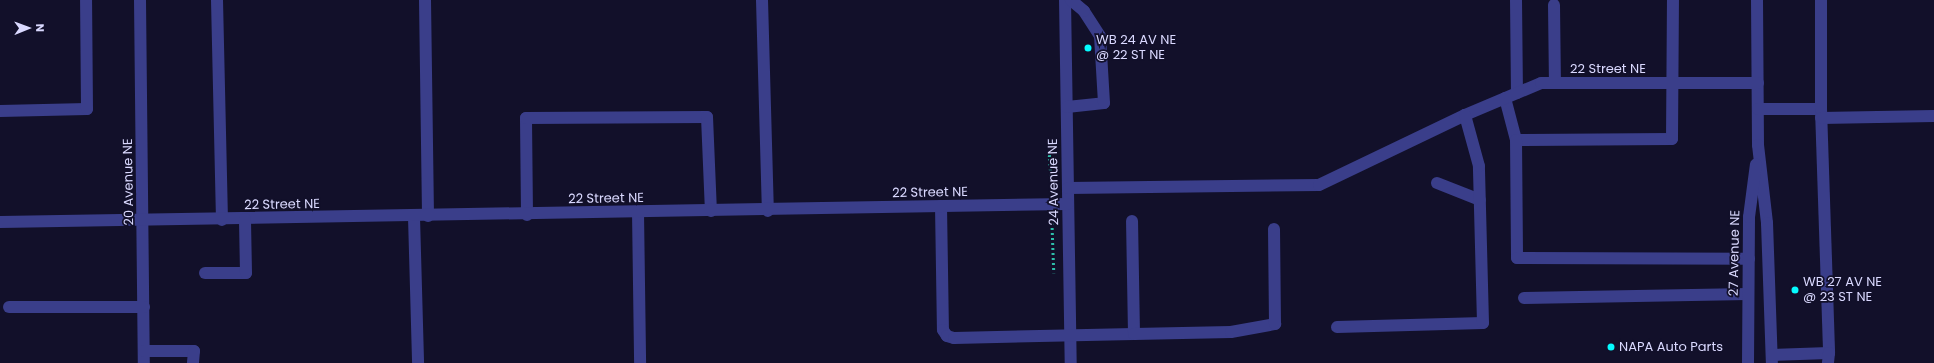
<!DOCTYPE html>
<style>
body{margin:0}
#map{position:relative;width:1934px;height:363px;overflow:hidden;background:#12102a;font-family:Poppins,sans-serif}
div>[style]{position:absolute}
.path>*{height:2.5px;margin-top:-1.25px;transform-origin:0;background:repeating-linear-gradient(90deg,#2dbfaa 0 2px,transparent 0 5px)}
.minor>*{height:12px;margin:-6px;padding:0 6px;transform-origin:6px;border-radius:6px;background:#3a3e8a}
.dots>*{width:11px;height:11px;translate:-50% -50%;box-sizing:border-box;border:2px solid #12102a;border-radius:50%}
span{translate:-50% -50%;white-space:nowrap;text-align:center;line-height:1.15;-webkit-text-stroke:3.5px #12102a;paint-order:stroke}
.poi-label{font-size:13px;color:#dad9ff}
.left{translate:0 -50%;text-align:left}
.street-label{font-size:13px;color:#dad9ff}
.north{position:absolute;left:8px;top:8px;width:40px;height:40px;-webkit-text-stroke:3px #12102a;paint-order:stroke;rotate:89deg;font-size:11px;font-weight:700;line-height:16px;text-align:center;color:#dad9ff}
.north::after{content:'';display:block;margin:auto;width:14px;height:18px;background:#dad9ff;clip-path:polygon(50% 0,100% 100%,50% 72%,0 100%)}
</style>
<div id="map">
<div class="path">
<i style="left:1052px;top:191px;width:34px;rotate:-95deg"></i>
<i style="left:1049px;top:157px;width:19px;rotate:-81deg"></i>
<i style="left:1052px;top:218px;width:55px;rotate:87.9deg"></i>
</div>
<div class="minor">
<i style="left:140px;top:0;width:363px;rotate:89.4deg"></i>
<i style="left:217px;top:0;width:220px;rotate:88.7deg"></i>
<i style="left:425px;top:0;width:216px;rotate:89.2deg"></i>
<i style="left:762px;top:0;width:211px;rotate:88.4deg"></i>
<i style="left:1065px;top:0;width:363px;rotate:89.1deg"></i>
<i style="left:1516px;top:0;width:93px;rotate:89.4deg"></i>
<i style="left:1757px;top:0;width:145px;rotate:89.6deg"></i>
<i style="left:1758px;top:145px;width:79px;rotate:83.4deg"></i>
<i style="left:1767px;top:223px;width:140px;rotate:88deg"></i>
<i style="left:1554px;top:5px;width:78px;rotate:89.3deg"></i>
<i style="left:1505px;top:98px;width:43px;rotate:75.3deg"></i>
<i style="left:1516px;top:140px;width:156px;rotate:-0.4deg"></i>
<i style="left:1672px;top:139px;width:139px;rotate:-89.6deg"></i>
<i style="left:1067px;top:107px;width:37px;rotate:-6deg"></i>
<i style="left:1104px;top:103px;width:67px;rotate:-93.4deg"></i>
<i style="left:1100px;top:36px;width:30px;rotate:-123deg"></i>
<i style="left:1084px;top:11px;width:17px;rotate:-140deg"></i>
<i style="left:1758px;top:109px;width:63px"></i>
<i style="left:1821px;top:109px;width:244px;rotate:88.1deg"></i>
<i style="left:1821px;top:109px;width:109px;rotate:-90deg"></i>
<i style="left:0;top:111px;width:87px;rotate:-1.3deg"></i>
<i style="left:87px;top:109px;width:109px;rotate:-90.5deg"></i>
<i style="left:1821px;top:118px;width:113px;rotate:-1deg"></i>
<i style="left:1516px;top:140px;width:118px;rotate:89.5deg"></i>
<i style="left:1517px;top:258px;width:232px;rotate:0.2deg"></i>
<i style="left:1437px;top:183px;width:46px;rotate:21.6deg"></i>
<i style="left:1068px;top:188px;width:251px;rotate:-0.7deg"></i>
<i style="left:1319px;top:185px;width:162px;rotate:-25.6deg"></i>
<i style="left:1465px;top:115px;width:82px;rotate:-22.8deg"></i>
<i style="left:1541px;top:83px;width:217px"></i>
<i style="left:941px;top:206px;width:124px;rotate:89.1deg"></i>
<i style="left:943px;top:330px;width:7px;rotate:56deg"></i>
<i style="left:947px;top:336px;width:7px;rotate:16deg"></i>
<i style="left:954px;top:338px;width:180px;rotate:-1.3deg"></i>
<i style="left:1134px;top:334px;width:113px;rotate:-91deg"></i>
<i style="left:638px;top:212px;width:151px;rotate:89.2deg"></i>
<i style="left:527px;top:215px;width:97px;rotate:-90.6deg"></i>
<i style="left:526px;top:118px;width:181px;rotate:-0.3deg"></i>
<i style="left:707px;top:117px;width:94px;rotate:87.6deg"></i>
<i style="left:414px;top:217px;width:146px;rotate:88.4deg"></i>
<i style="left:0;top:222px;width:1068px;rotate:-0.97deg"></i>
<i style="left:205px;top:273px;width:41px"></i>
<i style="left:246px;top:273px;width:54px;rotate:-91.1deg"></i>
<i style="left:1524px;top:298px;width:224px;rotate:-1deg"></i>
<i style="left:9px;top:307px;width:135px"></i>
<i style="left:1337px;top:327px;width:146px;rotate:-1.6deg"></i>
<i style="left:1483px;top:323px;width:157px;rotate:-91.5deg"></i>
<i style="left:1479px;top:166px;width:53px;rotate:-105.4deg"></i>
<i style="left:1134px;top:334px;width:97px;rotate:-1.2deg"></i>
<i style="left:1231px;top:332px;width:45px;rotate:-10.3deg"></i>
<i style="left:1275px;top:324px;width:95px;rotate:-90.6deg"></i>
<i style="left:144px;top:351px;width:50px"></i>
<i style="left:194px;top:351px;width:12px;rotate:95deg"></i>
<i style="left:1772px;top:355px;width:57px;rotate:-2deg"></i>
<i style="left:1829px;top:353px;width:10px;rotate:96deg"></i>
<i style="left:1748px;top:363px;width:146px;rotate:-89.6deg"></i>
<i style="left:1749px;top:217px;width:53px;rotate:-82.5deg"></i>
</div>
<div class="dots">
<i style="left:1088px;top:48px;background:#05fbff"></i>
<i style="left:1795px;top:290px;background:#05fbff"></i>
<i style="left:1611px;top:347px;background:#05fbff"></i>
</div>
<div class="poi-label">
<span class="left" style="left:1096px;top:48px">WB 24 AV NE<br>@ 22 ST NE</span>
<span class="left" style="left:1803px;top:290px">WB 27 AV NE<br>@ 23 ST NE</span>
<span class="left" style="left:1619px;top:347px">NAPA Auto Parts</span>
</div>
<div class="street-label">
<span style="left:1608px;top:69px">22 Street NE</span>
<span style="left:129px;top:182px;rotate:-91deg">20 Avenue NE</span>
<span style="left:1054px;top:182px;rotate:-91deg">24 Avenue NE</span>
<span style="left:930px;top:193px;rotate:-1deg">22 Street NE</span>
<span style="left:606px;top:199px;rotate:-1deg">22 Street NE</span>
<span style="left:282px;top:205px;rotate:-1deg">22 Street NE</span>
<span style="left:1735px;top:253px;rotate:-89deg">27 Avenue NE</span>
</div>
<div class="north">N</div>
</div>
